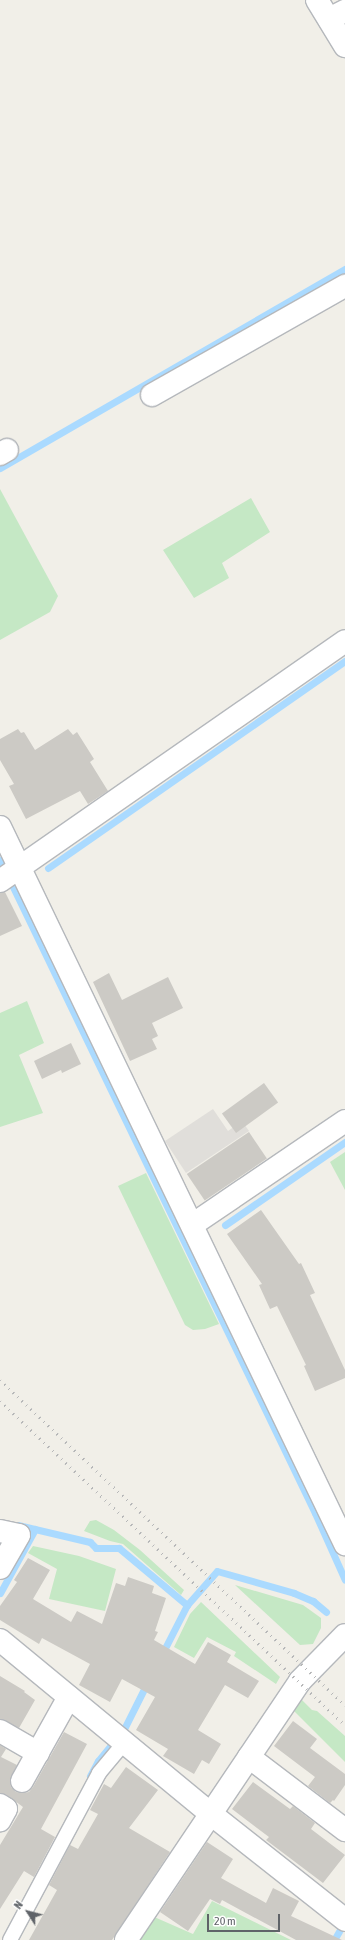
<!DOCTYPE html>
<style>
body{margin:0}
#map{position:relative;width:345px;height:1940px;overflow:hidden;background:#f1efe8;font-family:"Asap Condensed",sans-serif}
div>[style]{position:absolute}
.industrial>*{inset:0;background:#e0deda}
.green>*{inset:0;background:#c5e8c5}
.stream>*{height:7px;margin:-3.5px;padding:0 3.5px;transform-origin:3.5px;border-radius:3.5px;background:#aadaff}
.building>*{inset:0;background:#cccac5;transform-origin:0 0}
.roads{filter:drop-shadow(1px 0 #b5b8bc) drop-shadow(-1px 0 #b5b8bc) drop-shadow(0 1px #b5b8bc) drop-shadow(0 -1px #b5b8bc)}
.lane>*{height:14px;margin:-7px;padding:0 7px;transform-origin:7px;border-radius:7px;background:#fff}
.street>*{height:22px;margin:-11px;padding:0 11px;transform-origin:11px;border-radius:11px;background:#fff}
.rail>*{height:3px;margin-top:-1.5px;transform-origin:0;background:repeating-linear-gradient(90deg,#b6b7b8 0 1px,transparent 0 6px)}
span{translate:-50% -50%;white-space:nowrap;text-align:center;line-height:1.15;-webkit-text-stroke:4px #fff;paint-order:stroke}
.north{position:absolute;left:8px;top:1892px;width:40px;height:40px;-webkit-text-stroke:3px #fff;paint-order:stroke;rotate:306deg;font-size:11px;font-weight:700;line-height:16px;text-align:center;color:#5f6368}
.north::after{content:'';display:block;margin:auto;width:14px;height:18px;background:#5f6368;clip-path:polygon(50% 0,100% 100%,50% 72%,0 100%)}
.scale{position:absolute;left:207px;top:1914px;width:73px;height:18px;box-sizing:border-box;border:2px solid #5f6368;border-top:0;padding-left:5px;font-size:12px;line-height:14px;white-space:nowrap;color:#5f6368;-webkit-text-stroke:3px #fff;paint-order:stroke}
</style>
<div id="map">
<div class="industrial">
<i style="clip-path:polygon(213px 1109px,228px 1131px,242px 1121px,249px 1131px,186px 1173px,165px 1141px)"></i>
</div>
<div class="green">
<i style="clip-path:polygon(0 489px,58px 596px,50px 612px,0 640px)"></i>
<i style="clip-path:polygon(251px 498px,270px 532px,222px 563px,229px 578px,194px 598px,163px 550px)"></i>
<i style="clip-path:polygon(27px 1001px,44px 1043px,19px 1055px,43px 1113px,0 1127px,0 1013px)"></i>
<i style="clip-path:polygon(345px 1152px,345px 1190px,330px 1162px)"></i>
<i style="clip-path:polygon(146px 1173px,219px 1324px,205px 1329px,193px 1330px,185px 1325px,118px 1186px)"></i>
<i style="clip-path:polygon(96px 1520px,114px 1530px,140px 1550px,184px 1590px,181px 1595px,123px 1544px,110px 1541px,84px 1531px,90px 1521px)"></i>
<i style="clip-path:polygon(33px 1546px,79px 1556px,116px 1569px,105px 1611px,49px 1599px,57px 1569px,28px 1553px)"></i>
<i style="clip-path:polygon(235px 1585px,303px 1605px,321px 1618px,321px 1628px,313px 1644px,300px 1645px)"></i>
<i style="clip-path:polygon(201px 1602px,280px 1677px,276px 1684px,234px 1656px,236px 1652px,207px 1637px,194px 1658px,174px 1647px,190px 1614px)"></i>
<i style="clip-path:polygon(302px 1700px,312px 1710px,317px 1711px,345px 1736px,345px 1762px,293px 1710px)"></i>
<i style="clip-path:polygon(212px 1901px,291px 1940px,139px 1940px,152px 1916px,193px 1934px)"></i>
</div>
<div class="stream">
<i style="left:0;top:468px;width:398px;rotate:-30deg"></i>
<i style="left:0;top:860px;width:725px;rotate:64.25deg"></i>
<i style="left:315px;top:1513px;width:73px;rotate:65.9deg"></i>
<i style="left:48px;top:868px;width:362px;rotate:-34.9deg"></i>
<i style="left:225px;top:1225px;width:146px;rotate:-34.7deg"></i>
<i style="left:18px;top:1525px;width:74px;rotate:13.3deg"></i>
<i style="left:90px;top:1542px;width:8px;rotate:45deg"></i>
<i style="left:96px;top:1548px;width:23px"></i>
<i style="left:119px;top:1548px;width:89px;rotate:40deg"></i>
<i style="left:187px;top:1605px;width:45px;rotate:-48.6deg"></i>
<i style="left:217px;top:1571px;width:80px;rotate:15.9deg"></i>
<i style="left:294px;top:1593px;width:21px;rotate:23deg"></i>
<i style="left:313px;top:1601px;width:17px;rotate:40deg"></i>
<i style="left:0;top:1593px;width:73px;rotate:-61.3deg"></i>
<i style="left:162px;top:1654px;width:55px;rotate:-63deg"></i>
<i style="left:90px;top:1776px;width:17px;rotate:-62deg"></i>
<i style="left:98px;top:1761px;width:41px;rotate:-50.9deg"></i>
<i style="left:124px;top:1729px;width:51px;rotate:-63.4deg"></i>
<i style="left:334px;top:1940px;width:22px;rotate:-60deg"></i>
</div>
<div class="building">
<i style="clip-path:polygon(18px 729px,21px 733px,24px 732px,35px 750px,68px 729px,73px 735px,77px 732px,94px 759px,90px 762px,108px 791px,88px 804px,80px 791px,26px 819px,9px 786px,14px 784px,0 760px,0 739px)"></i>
<i style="clip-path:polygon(5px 892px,22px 926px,0 936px,0 893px)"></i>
<i style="clip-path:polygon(109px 973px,122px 1000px,168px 977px,183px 1008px,152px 1023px,158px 1036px,152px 1039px,157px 1049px,130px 1061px,93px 982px)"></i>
<i style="clip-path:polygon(71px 1043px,81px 1064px,62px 1073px,61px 1070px,42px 1079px,34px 1061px)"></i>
<i style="left:264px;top:1083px;width:24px;height:52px;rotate:54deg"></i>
<i style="left:249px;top:1132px;width:32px;height:75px;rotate:56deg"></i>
<i style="clip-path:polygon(261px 1210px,299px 1264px,301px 1263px,315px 1293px,310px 1295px,345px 1370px,345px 1378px,315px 1391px,304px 1366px,306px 1365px,277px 1306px,270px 1309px,259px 1285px,262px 1284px,227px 1234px)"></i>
<i style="clip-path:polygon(28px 1558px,50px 1570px,33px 1599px,71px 1622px,77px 1611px,102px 1624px,116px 1583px,125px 1586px,128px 1577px,154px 1586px,152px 1593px,166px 1598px,155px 1631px,158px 1632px,154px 1640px,195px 1664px,208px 1642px,231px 1655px,227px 1662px,259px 1681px,248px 1698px,225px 1685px,198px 1730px,221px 1744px,209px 1764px,202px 1760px,194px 1774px,163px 1756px,168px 1749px,136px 1730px,155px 1697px,122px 1679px,110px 1702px,79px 1685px,90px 1664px,42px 1638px,39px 1644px,0 1620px,0 1606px,17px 1582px,14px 1580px)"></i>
<i style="clip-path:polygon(0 1676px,25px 1691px,24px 1692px,35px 1700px,19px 1728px,0 1719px)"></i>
<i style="clip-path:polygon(293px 1721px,317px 1739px,310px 1748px,345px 1774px,345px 1785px,334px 1801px,333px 1800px,330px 1803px,308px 1786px,315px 1777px,274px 1746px)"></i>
<i style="clip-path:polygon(64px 1732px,87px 1744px,41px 1829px,55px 1837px,34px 1877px,24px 1871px,0 1909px,0 1845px,23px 1807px,7px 1795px,0 1793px,0 1745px,6px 1749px,1px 1757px,17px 1765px,10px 1781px,11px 1787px,16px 1792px,23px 1793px,29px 1792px,33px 1787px)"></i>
<i style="clip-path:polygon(126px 1767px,158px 1790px,129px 1828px,170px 1852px,112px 1940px,29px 1940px,57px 1890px,49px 1885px,70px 1845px,78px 1849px,98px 1814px,90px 1810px,104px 1784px,111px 1788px)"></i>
<i style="clip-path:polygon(253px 1782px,290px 1809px,293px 1806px,315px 1823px,311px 1829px,345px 1855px,323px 1883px,266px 1840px,269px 1837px,232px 1809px)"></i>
<i style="clip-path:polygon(207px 1842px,233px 1859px,221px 1878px,266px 1903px,273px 1888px,299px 1901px,291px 1916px,342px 1940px,296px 1940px,222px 1900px,220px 1904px,210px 1899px,188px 1931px,160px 1912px)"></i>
</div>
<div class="roads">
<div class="lane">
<i style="left:10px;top:1940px;width:189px;rotate:-61.9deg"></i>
<i style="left:99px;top:1773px;width:40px;rotate:-50deg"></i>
</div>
<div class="street">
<i style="left:317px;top:0;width:54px;rotate:58.7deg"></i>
<i style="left:329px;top:19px;width:18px;rotate:-27deg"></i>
<i style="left:152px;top:395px;width:222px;rotate:-29.5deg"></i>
<i style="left:0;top:454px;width:8px;rotate:-30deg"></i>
<i style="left:0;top:827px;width:796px;rotate:64.3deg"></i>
<i style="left:0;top:881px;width:420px;rotate:-34.8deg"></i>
<i style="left:192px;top:1225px;width:185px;rotate:-34.2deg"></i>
<i style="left:0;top:1531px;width:19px;rotate:12deg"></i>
<i style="left:19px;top:1535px;width:38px;rotate:120deg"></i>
<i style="left:0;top:1640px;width:273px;rotate:39.5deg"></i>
<i style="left:211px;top:1814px;width:171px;rotate:38.3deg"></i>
<i style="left:0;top:1731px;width:44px;rotate:30.1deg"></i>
<i style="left:249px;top:1757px;width:121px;rotate:37.2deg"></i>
<i style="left:22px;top:1781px;width:96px;rotate:-60.8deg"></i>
<i style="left:0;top:1805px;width:7px;rotate:34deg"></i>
<i style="left:6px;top:1809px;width:13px;rotate:119deg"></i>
<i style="left:126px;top:1940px;width:312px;rotate:-56.1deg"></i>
<i style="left:300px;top:1681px;width:64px;rotate:-45.6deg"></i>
</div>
</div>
<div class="rail">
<i style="left:0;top:1380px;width:474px;rotate:43.3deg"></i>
<i style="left:0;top:1401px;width:473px;rotate:43.2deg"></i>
</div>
<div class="north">N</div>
<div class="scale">20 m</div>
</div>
